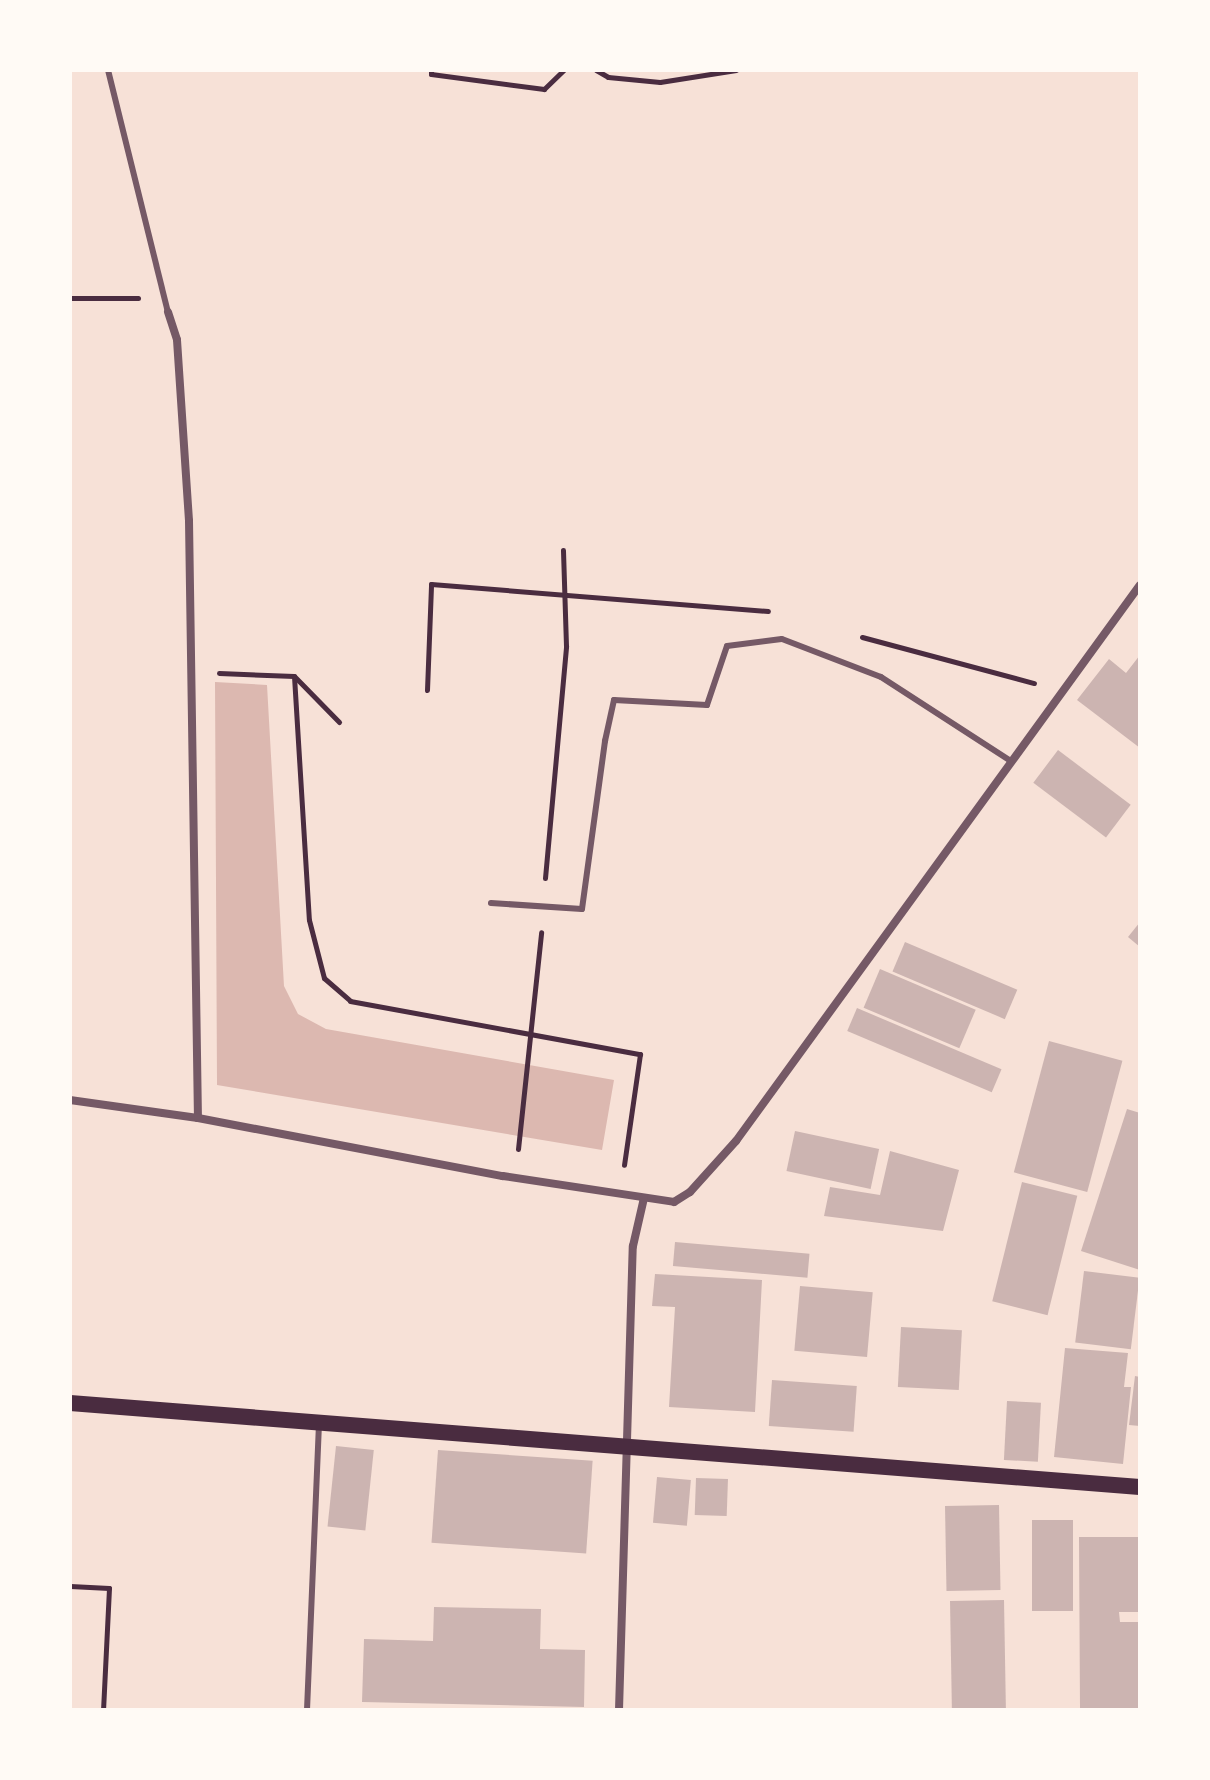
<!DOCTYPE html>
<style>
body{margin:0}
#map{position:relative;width:1210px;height:1780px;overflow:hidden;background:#f7e1d7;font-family:"DejaVu Sans",sans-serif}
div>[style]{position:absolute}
.water>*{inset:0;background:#dcb8b0}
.building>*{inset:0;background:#ccb4b1;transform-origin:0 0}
.path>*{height:5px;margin:-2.5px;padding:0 2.5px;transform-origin:2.5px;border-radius:2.5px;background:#4a2c40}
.service>*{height:6px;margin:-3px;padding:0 3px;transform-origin:3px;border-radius:3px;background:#755966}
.minor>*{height:8px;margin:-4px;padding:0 4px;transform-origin:4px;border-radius:4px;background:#755966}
.secondary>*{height:16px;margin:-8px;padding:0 8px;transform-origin:8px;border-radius:8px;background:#4a2c40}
span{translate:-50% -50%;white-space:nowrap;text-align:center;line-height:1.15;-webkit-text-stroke:8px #fffaf5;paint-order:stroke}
.frame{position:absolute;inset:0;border:72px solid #fffaf5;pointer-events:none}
</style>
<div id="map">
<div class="water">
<i style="clip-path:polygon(215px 682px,267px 685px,284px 986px,298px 1014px,326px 1029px,614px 1080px,602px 1150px,217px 1085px)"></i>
</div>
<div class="building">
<i style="clip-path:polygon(1140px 655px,1140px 748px,1077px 700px,1109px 659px,1126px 673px)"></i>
<i style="left:1058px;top:750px;width:91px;height:41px;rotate:37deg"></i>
<i style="clip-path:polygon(1140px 922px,1140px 947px,1128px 937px)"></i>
<i style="left:905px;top:942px;width:122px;height:32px;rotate:23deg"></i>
<i style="left:880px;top:969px;width:104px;height:42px;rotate:23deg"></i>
<i style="left:857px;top:1008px;width:157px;height:25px;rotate:23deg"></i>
<i style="left:1049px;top:1041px;width:76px;height:136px;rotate:15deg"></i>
<i style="clip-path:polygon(1127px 1109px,1140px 1113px,1140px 1270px,1081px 1251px)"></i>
<i style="left:795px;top:1131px;width:86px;height:41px;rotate:12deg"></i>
<i style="clip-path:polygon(890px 1151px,959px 1170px,943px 1231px,824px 1216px,830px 1187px,880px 1195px)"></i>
<i style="left:1022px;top:1182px;width:57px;height:123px;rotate:14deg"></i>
<i style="left:675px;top:1242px;width:135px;height:24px;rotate:5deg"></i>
<i style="left:1084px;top:1271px;width:56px;height:72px;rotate:7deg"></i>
<i style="clip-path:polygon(655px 1274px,762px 1280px,755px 1412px,669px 1407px,675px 1307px,652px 1306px)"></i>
<i style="left:800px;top:1286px;width:73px;height:65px;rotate:5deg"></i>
<i style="left:901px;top:1327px;width:61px;height:60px;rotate:3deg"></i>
<i style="clip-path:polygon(1065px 1348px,1128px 1353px,1124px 1387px,1131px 1387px,1123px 1464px,1054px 1457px)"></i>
<i style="clip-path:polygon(1135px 1376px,1140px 1377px,1140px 1426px,1129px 1425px)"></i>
<i style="left:772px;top:1380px;width:85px;height:46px;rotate:4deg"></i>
<i style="left:1007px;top:1401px;width:34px;height:59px;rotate:3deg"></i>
<i style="left:336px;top:1446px;width:38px;height:81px;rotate:6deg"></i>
<i style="left:438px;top:1450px;width:155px;height:93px;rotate:4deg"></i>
<i style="left:657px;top:1477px;width:34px;height:46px;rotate:5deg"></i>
<i style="left:696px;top:1478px;width:32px;height:37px;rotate:2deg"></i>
<i style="left:999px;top:1505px;width:85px;height:54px;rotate:89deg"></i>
<i style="left:1032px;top:1520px;width:41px;height:91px"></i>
<i style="clip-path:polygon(1079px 1537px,1140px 1537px,1140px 1612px,1119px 1612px,1120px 1622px,1140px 1622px,1140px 1710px,1080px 1710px)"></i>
<i style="left:1004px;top:1600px;width:110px;height:54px;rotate:89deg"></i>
<i style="clip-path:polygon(434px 1607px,541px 1609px,540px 1649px,585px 1650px,584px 1707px,362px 1702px,364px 1639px,433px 1641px)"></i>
</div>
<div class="path">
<i style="left:431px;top:70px;width:4px;rotate:90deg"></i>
<i style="left:431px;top:74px;width:114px;rotate:7.6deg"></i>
<i style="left:544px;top:89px;width:28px;rotate:-44deg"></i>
<i style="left:596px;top:70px;width:14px;rotate:30deg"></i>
<i style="left:608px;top:77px;width:52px;rotate:5.5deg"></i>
<i style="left:660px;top:82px;width:77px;rotate:-9deg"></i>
<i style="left:70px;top:298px;width:68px"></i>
<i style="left:862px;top:637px;width:178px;rotate:15deg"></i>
<i style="left:219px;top:673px;width:75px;rotate:2.3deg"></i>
<i style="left:294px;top:676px;width:244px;rotate:86.5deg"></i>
<i style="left:309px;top:920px;width:60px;rotate:75.5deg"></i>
<i style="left:324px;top:978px;width:35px;rotate:41deg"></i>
<i style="left:350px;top:1001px;width:295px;rotate:10.4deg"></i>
<i style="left:640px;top:1054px;width:112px;rotate:98.2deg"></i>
<i style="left:295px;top:677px;width:63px;rotate:45.6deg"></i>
<i style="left:427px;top:690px;width:106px;rotate:-87.8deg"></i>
<i style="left:431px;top:584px;width:338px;rotate:4.6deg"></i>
<i style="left:545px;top:878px;width:233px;rotate:-84.8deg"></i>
<i style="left:566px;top:646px;width:96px;rotate:-91.8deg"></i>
<i style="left:518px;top:1149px;width:218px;rotate:-83.9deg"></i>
<i style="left:70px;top:1586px;width:39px;rotate:3deg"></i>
<i style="left:109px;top:1588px;width:122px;rotate:92.8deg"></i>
</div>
<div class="service">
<i style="left:108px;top:70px;width:249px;rotate:76.1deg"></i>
<i style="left:491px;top:903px;width:91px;rotate:3.8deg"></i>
<i style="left:582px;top:909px;width:170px;rotate:-82.2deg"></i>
<i style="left:605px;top:741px;width:42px;rotate:-77.6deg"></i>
<i style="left:614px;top:700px;width:93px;rotate:3.1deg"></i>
<i style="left:707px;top:705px;width:62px;rotate:-71.3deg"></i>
<i style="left:727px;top:646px;width:55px;rotate:-7.3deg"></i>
<i style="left:782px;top:639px;width:106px;rotate:21deg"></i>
<i style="left:881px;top:677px;width:155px;rotate:32.9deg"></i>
<i style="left:307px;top:1710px;width:284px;rotate:-87.6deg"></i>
</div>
<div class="minor">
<i style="left:168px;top:312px;width:29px;rotate:72deg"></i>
<i style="left:177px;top:340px;width:181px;rotate:86.2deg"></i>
<i style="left:189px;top:521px;width:597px;rotate:89.14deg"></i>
<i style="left:70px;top:1100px;width:129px;rotate:8deg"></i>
<i style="left:198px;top:1118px;width:310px;rotate:10.8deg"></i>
<i style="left:503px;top:1176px;width:173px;rotate:8.6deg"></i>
<i style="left:674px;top:1202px;width:19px;rotate:-32deg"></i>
<i style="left:690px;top:1192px;width:69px;rotate:-48deg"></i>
<i style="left:736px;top:1141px;width:687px;rotate:-54deg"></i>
<i style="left:619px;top:1710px;width:464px;rotate:-88.3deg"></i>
<i style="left:633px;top:1246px;width:49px;rotate:-77.1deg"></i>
</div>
<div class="secondary">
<i style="left:70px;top:1403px;width:1073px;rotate:4.49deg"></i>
</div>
<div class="frame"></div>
</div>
